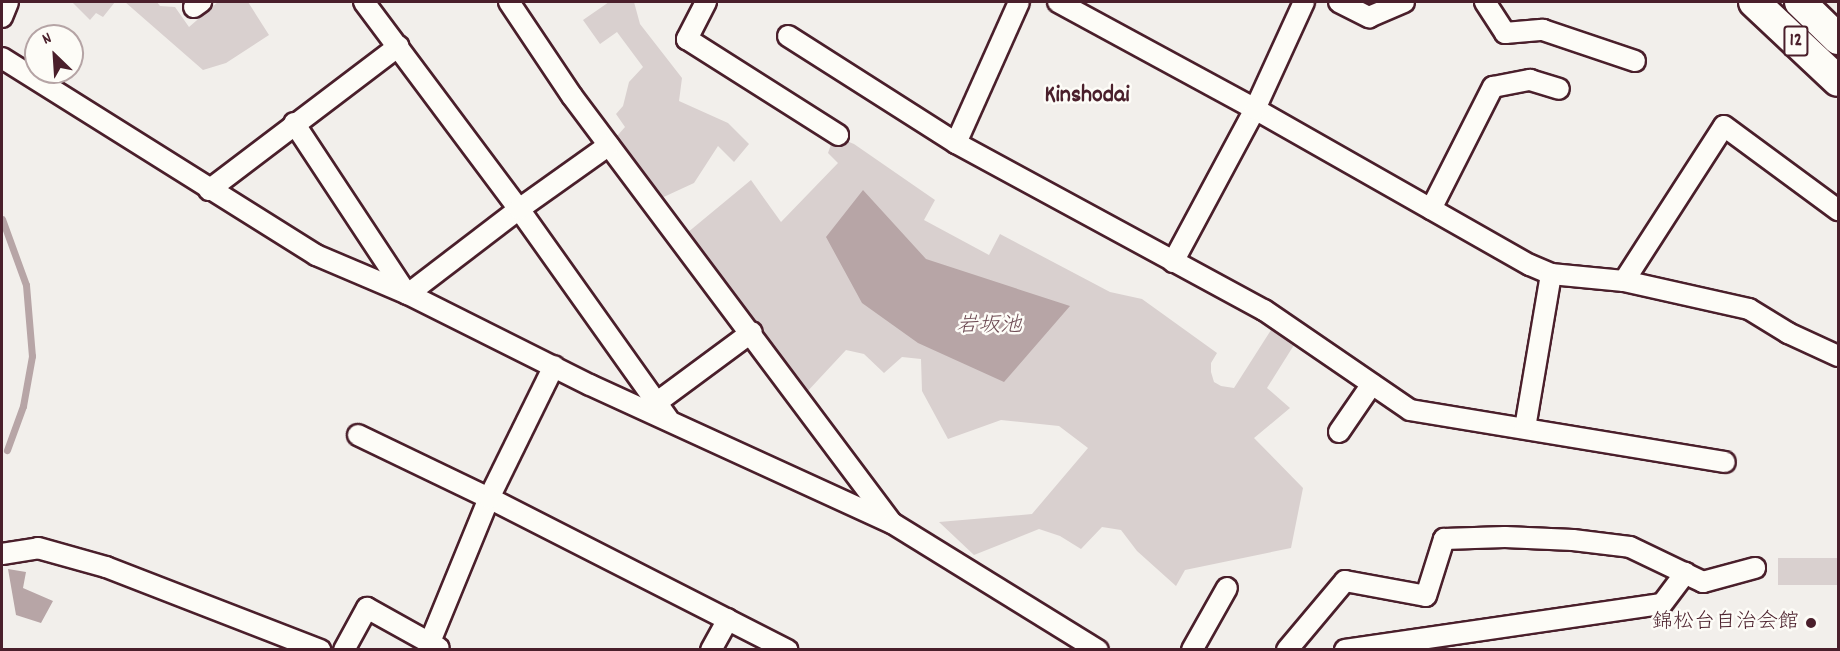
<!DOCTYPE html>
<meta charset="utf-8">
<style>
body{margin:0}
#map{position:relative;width:1840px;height:651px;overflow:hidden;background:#f2efeb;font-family:Dekko,"Klee One",sans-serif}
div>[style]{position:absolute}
.green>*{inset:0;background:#d9d0cf;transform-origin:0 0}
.water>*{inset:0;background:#b7a5a6}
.stream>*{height:7px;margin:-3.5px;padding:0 3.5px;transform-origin:3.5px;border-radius:3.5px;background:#b7a5a6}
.roads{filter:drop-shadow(2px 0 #4a1f2b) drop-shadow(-2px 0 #4a1f2b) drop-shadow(0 2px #4a1f2b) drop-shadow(0 -2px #4a1f2b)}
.minor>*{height:20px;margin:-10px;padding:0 10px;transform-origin:10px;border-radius:10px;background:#fdfcf7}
.primary>*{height:30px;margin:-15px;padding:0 15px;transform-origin:15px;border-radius:15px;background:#fdfcf7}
.dots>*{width:16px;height:16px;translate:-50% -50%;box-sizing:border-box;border:3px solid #fdfcf7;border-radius:50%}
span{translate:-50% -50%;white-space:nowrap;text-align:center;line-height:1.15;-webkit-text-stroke:5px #fdfcf7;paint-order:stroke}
.shield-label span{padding:2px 4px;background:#fdfcf7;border:2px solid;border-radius:4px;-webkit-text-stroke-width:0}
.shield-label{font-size:20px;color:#4a1f2b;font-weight:700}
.poi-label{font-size:21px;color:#4a1f2b}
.right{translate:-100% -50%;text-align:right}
.water-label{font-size:22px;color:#704e56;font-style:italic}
.quarter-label{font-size:24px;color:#4a1f2b;font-weight:700}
.frame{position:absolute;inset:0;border:3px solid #4a1f2b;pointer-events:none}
.north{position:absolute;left:24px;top:24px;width:60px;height:60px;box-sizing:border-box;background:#fdfcf7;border:2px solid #b5a4a5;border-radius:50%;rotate:335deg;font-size:16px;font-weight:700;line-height:24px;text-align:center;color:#4a1f2b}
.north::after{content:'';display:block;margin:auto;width:21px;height:27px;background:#4a1f2b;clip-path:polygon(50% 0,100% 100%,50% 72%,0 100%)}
</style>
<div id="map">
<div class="green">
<i style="clip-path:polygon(72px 2px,115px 2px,103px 17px,96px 13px,90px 20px)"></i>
<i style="clip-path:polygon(125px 2px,157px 2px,160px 6px,175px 7px,189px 27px,218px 2px,248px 2px,269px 35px,226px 63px,203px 70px)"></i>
<i style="clip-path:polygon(609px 2px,634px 2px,640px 24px,682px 78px,679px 101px,728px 123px,749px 144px,734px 162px,718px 146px,694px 183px,655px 201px,610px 144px,625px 127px,616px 114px,623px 106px,629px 82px,643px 67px,617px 32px,600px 44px,583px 20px)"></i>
<i style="clip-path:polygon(834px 136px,854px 144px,935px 200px,924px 220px,989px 255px,1000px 234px,1110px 292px,1142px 299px,1217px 353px,1211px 363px,1211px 372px,1214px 382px,1221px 386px,1234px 388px,1271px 330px,1294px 345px,1267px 388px,1290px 408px,1254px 438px,1303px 488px,1291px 548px,1185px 570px,1176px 586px,1137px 551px,1121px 530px,1102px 527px,1081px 549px,1060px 536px,1039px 529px,974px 555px,939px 522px,1032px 514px,1088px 448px,1059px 426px,1001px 420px,948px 439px,922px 391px,921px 359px,902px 357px,884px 373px,864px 354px,846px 350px,805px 394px,687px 233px,751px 180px,781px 222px,838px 163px,828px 153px)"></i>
<i style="left:1838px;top:558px;width:27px;height:60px;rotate:90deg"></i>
</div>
<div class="water">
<i style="clip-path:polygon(863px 190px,926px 259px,1070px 306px,1004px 382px,918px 343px,862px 303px,826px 237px)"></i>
<i style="clip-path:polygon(8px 569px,26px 572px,23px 588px,53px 601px,41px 623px,16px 615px)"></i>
</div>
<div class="stream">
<i style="left:2px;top:219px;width:70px;rotate:70deg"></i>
<i style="left:26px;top:285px;width:71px;rotate:85.2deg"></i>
<i style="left:32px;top:356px;width:51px;rotate:100.2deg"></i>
<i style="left:23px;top:406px;width:47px;rotate:110deg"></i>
</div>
<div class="roads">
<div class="minor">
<i style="left:364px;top:2px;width:259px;rotate:53.2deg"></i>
<i style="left:519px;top:209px;width:257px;rotate:54.6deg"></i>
<i style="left:509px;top:2px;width:113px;rotate:56.2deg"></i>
<i style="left:572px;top:96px;width:532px;rotate:53.17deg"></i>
<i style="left:706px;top:2px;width:42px;rotate:117.2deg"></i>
<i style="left:687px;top:39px;width:179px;rotate:32.4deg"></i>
<i style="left:1058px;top:2px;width:224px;rotate:28.5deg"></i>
<i style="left:1255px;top:109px;width:316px;rotate:29.6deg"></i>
<i style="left:1530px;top:265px;width:23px;rotate:23deg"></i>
<i style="left:1551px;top:274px;width:73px;rotate:5.5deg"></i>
<i style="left:1624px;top:281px;width:128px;rotate:12.6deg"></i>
<i style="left:1749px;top:309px;width:46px;rotate:31.6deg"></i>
<i style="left:1788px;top:333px;width:55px;rotate:24.7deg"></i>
<i style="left:1339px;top:2px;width:34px;rotate:27deg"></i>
<i style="left:1369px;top:17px;width:38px;rotate:-23deg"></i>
<i style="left:1485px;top:2px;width:37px;rotate:57deg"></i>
<i style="left:1505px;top:33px;width:38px;rotate:-5deg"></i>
<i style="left:1543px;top:30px;width:97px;rotate:18.6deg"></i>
<i style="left:194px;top:7px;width:9px;rotate:-36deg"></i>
<i style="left:2px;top:17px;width:16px;rotate:-68deg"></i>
<i style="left:788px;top:36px;width:199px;rotate:32.5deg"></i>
<i style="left:956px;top:143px;width:350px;rotate:28.5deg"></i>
<i style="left:1264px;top:310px;width:177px;rotate:34.4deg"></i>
<i style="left:1410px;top:410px;width:319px;rotate:9.4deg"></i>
<i style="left:2px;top:58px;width:371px;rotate:32.1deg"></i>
<i style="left:316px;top:255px;width:100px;rotate:23deg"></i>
<i style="left:408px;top:294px;width:203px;rotate:26.6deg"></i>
<i style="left:590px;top:385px;width:332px;rotate:24.6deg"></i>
<i style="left:892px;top:523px;width:242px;rotate:31.7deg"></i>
<i style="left:294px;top:123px;width:204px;rotate:56.6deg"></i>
<i style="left:956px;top:143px;width:154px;rotate:-65.9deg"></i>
<i style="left:209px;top:190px;width:238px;rotate:-37.2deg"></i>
<i style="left:1431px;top:209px;width:137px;rotate:-63.1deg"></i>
<i style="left:1493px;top:87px;width:38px;rotate:-11deg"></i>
<i style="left:1530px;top:80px;width:30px;rotate:17deg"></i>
<i style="left:1173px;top:262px;width:174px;rotate:-61.8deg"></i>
<i style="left:1255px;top:109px;width:118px;rotate:-65.4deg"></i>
<i style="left:1624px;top:281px;width:184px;rotate:-57.2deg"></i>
<i style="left:1724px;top:126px;width:142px;rotate:36.4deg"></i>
<i style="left:408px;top:294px;width:140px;rotate:-37.4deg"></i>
<i style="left:519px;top:209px;width:110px;rotate:-35.4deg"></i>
<i style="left:656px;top:403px;width:119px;rotate:-36.5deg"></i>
<i style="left:1525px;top:428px;width:156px;rotate:-80.4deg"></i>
<i style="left:1339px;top:432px;width:58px;rotate:-55.5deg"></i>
<i style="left:358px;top:435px;width:145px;rotate:25.7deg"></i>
<i style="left:489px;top:498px;width:335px;rotate:27deg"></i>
<i style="left:2px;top:554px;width:36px;rotate:-9deg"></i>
<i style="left:38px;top:548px;width:71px;rotate:15.6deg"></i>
<i style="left:106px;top:567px;width:230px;rotate:21.2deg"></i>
<i style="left:430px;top:642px;width:156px;rotate:-67.7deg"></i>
<i style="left:489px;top:498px;width:147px;rotate:-63.8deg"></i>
<i style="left:344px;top:650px;width:48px;rotate:-61.3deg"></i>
<i style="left:367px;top:608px;width:82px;rotate:29.1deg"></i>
<i style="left:711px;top:650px;width:35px;rotate:-61deg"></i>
<i style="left:1192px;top:650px;width:71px;rotate:-60.6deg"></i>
<i style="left:1287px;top:650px;width:90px;rotate:-50deg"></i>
<i style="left:1345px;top:581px;width:82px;rotate:10.5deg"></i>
<i style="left:1426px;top:596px;width:60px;rotate:-72.5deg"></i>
<i style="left:1444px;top:539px;width:61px;rotate:-1.9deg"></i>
<i style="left:1505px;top:537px;width:68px;rotate:2.5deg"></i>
<i style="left:1573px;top:540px;width:57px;rotate:7deg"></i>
<i style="left:1630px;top:547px;width:81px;rotate:25.6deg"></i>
<i style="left:1703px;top:582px;width:54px;rotate:-15.1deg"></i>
<i style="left:1345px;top:650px;width:320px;rotate:-8.3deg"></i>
<i style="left:1662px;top:604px;width:39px;rotate:-53deg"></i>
</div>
<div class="primary">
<i style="left:1754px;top:2px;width:115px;rotate:43.2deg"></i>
<i style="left:1800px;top:2px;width:53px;rotate:44.2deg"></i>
</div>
</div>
<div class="dots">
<i style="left:1811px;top:623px;background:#4a1f2b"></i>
</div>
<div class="shield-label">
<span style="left:1796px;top:41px">12</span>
</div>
<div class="poi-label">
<span class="right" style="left:1799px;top:623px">錦松台自治会館</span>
</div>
<div class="water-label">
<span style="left:989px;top:327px">岩坂池</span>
</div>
<div class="quarter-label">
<span style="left:1087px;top:97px">Kinshodai</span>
</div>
<div class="frame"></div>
<div class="north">N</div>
</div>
